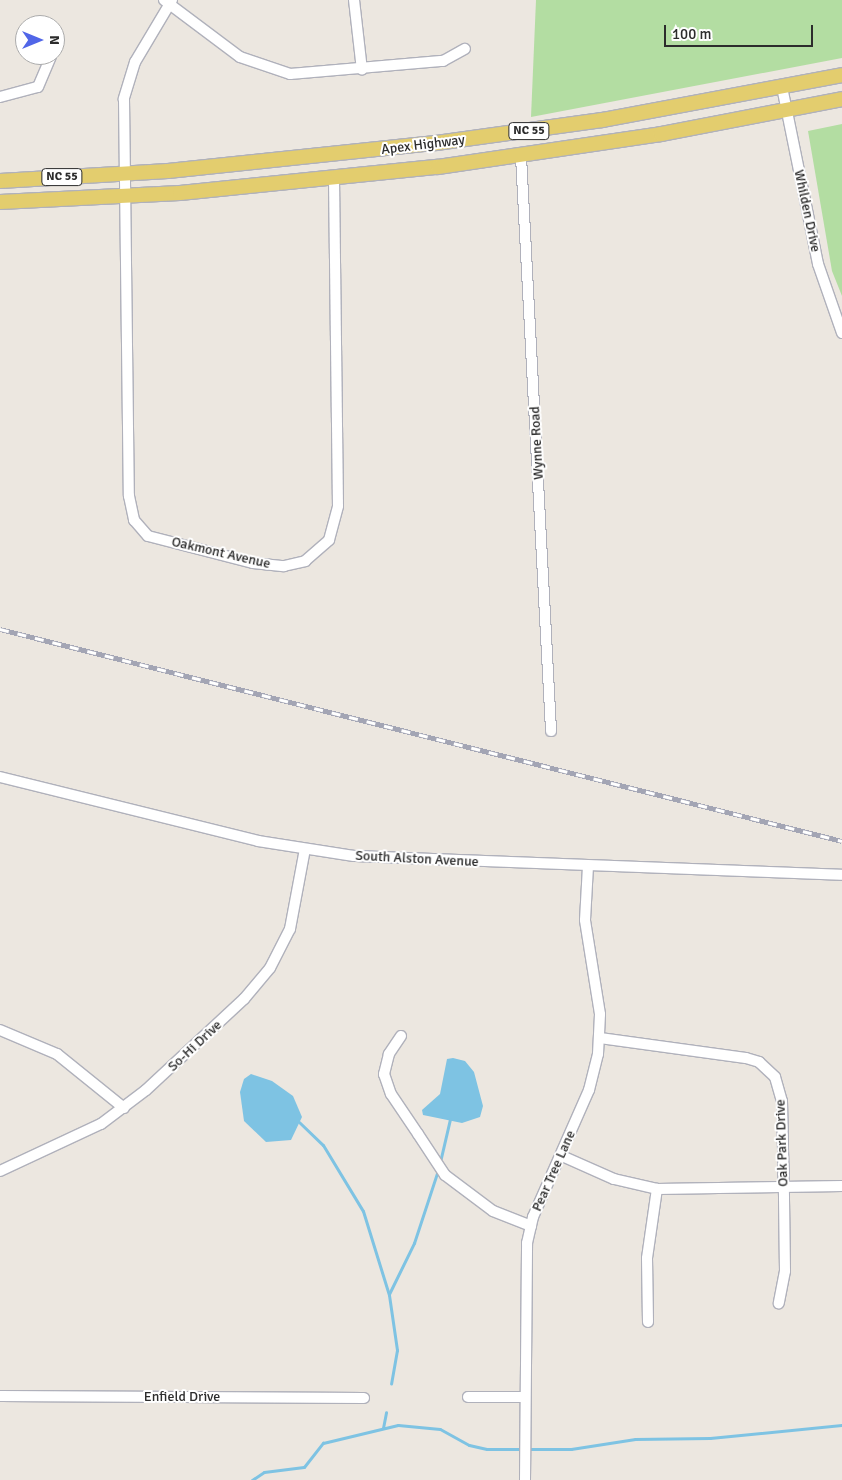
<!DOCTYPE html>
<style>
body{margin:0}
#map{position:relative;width:842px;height:1480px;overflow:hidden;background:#ece7e0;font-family:Signika,sans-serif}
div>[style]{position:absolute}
.green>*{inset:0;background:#b3dda2}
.water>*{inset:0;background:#7ec3e3}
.stream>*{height:3px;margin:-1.5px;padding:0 1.5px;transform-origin:1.5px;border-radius:1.5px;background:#7ec3e3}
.roads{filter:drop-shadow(1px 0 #b0b1bb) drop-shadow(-1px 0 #b0b1bb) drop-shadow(0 1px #b0b1bb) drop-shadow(0 -1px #b0b1bb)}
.minor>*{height:10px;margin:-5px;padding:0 5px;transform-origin:5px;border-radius:5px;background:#fff}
.major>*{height:14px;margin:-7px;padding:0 7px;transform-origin:7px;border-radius:7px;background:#e3cd6e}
.rail>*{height:5px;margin-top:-2.5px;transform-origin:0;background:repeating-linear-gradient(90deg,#fff 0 9px,#a3a5b4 0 18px);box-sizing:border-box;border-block:1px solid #a3a5b4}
span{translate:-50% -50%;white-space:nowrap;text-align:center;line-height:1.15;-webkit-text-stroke:4px #fff;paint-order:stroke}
.shield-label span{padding:1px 4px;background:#fff;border:1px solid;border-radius:4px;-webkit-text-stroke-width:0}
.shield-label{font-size:12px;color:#2c2c2c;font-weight:700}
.street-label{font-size:14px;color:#2c2c2c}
.north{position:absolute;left:15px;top:15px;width:50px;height:50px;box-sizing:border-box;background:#fff;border:1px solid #ababab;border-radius:50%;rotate:90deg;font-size:14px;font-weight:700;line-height:20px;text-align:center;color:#2c2c2c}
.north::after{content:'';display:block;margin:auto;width:18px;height:22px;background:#5166e8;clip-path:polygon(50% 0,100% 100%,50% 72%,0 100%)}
.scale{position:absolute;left:664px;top:25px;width:149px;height:22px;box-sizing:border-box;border:2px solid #2c2c2c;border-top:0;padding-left:6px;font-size:15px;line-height:18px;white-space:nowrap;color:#2c2c2c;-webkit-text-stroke:4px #fff;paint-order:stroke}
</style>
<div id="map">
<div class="green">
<i style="clip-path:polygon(536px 0,842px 0,842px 58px,531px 117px)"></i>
<i style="clip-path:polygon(842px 124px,842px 296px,832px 271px,808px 131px)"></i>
</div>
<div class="water">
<i style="clip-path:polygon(453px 1058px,465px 1061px,474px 1072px,483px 1106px,480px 1117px,462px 1123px,423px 1115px,422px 1110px,440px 1094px,447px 1059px)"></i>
<i style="clip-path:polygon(251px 1074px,272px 1081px,293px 1096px,302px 1117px,291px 1140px,266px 1142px,244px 1121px,240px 1092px,244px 1079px)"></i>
</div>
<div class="stream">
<i style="left:299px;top:1122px;width:33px;rotate:44deg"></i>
<i style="left:323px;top:1145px;width:77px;rotate:58.8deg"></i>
<i style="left:363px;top:1211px;width:88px;rotate:72.8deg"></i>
<i style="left:389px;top:1295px;width:56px;rotate:81.7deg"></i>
<i style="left:397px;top:1350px;width:34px;rotate:100deg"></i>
<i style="left:440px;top:1162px;width:44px;rotate:-76.9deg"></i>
<i style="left:389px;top:1294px;width:57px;rotate:-63.9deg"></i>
<i style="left:414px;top:1243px;width:77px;rotate:-71.8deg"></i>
<i style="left:383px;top:1428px;width:16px;rotate:-79deg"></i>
<i style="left:252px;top:1480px;width:14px;rotate:-34deg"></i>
<i style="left:264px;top:1472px;width:40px;rotate:-7.1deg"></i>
<i style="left:304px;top:1467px;width:31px;rotate:-52deg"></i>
<i style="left:323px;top:1443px;width:77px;rotate:-13.5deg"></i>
<i style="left:398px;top:1425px;width:42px;rotate:5.4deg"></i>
<i style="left:440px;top:1429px;width:33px;rotate:29deg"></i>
<i style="left:469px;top:1445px;width:18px;rotate:13deg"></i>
<i style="left:487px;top:1449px;width:84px"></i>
<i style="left:571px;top:1449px;width:65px;rotate:-8.9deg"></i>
<i style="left:635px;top:1439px;width:75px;rotate:-0.8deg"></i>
<i style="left:710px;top:1438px;width:133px;rotate:-5.6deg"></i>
</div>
<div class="roads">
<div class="minor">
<i style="left:164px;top:0;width:95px;rotate:36.9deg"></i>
<i style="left:240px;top:57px;width:53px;rotate:18.8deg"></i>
<i style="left:290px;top:74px;width:154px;rotate:-4.9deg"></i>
<i style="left:443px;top:61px;width:25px;rotate:-29deg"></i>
<i style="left:172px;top:0;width:72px;rotate:120.8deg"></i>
<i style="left:135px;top:62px;width:39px;rotate:107deg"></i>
<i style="left:124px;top:99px;width:397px;rotate:89.3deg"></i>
<i style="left:129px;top:496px;width:25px;rotate:78deg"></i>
<i style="left:134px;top:520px;width:21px;rotate:49deg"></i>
<i style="left:148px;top:536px;width:108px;rotate:14.4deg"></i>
<i style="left:253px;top:563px;width:31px;rotate:6deg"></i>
<i style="left:284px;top:566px;width:22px;rotate:-13deg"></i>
<i style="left:305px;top:561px;width:32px;rotate:-41deg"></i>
<i style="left:329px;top:540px;width:35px;rotate:-75deg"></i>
<i style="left:338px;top:506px;width:326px;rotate:-90.7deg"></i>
<i style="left:354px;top:0;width:70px;rotate:83.5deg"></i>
<i style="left:782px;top:87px;width:181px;rotate:78.5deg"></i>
<i style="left:818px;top:264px;width:73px;rotate:70.8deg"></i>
<i style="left:0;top:97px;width:39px;rotate:-15deg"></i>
<i style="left:38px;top:87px;width:33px;rotate:-67deg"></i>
<i style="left:521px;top:156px;width:576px;rotate:87.01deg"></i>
<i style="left:0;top:777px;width:266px;rotate:13.9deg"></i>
<i style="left:258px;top:841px;width:97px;rotate:8.9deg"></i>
<i style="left:354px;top:856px;width:488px;rotate:2.2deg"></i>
<i style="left:0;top:1030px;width:62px;rotate:22.8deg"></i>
<i style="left:57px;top:1054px;width:86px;rotate:38.9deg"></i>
<i style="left:401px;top:1036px;width:22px;rotate:124deg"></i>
<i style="left:389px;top:1054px;width:21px;rotate:104deg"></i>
<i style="left:384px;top:1074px;width:21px;rotate:71deg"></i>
<i style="left:391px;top:1094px;width:48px;rotate:56deg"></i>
<i style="left:418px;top:1134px;width:49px;rotate:56.6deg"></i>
<i style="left:445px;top:1175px;width:60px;rotate:36.9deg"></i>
<i style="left:493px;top:1211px;width:41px;rotate:21.5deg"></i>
<i style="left:600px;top:1038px;width:147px;rotate:7.8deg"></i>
<i style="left:746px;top:1058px;width:14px;rotate:17deg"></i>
<i style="left:759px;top:1062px;width:22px;rotate:43deg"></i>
<i style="left:775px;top:1077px;width:25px;rotate:74deg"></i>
<i style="left:782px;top:1101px;width:98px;rotate:88.8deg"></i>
<i style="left:784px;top:1199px;width:72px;rotate:89.2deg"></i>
<i style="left:785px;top:1271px;width:33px;rotate:101deg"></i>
<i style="left:562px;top:1156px;width:57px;rotate:23.9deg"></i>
<i style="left:614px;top:1179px;width:44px;rotate:13.1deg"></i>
<i style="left:657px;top:1189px;width:185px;rotate:-0.9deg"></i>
<i style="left:0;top:1171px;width:111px;rotate:-25deg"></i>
<i style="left:101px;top:1124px;width:56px;rotate:-37.1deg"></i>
<i style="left:146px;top:1090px;width:134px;rotate:-42.9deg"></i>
<i style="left:244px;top:999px;width:40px;rotate:-50deg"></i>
<i style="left:270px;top:968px;width:44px;rotate:-62.9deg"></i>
<i style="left:290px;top:929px;width:81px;rotate:-79.4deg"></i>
<i style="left:648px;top:1322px;width:64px;rotate:-90.9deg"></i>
<i style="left:647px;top:1258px;width:70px;rotate:-81.8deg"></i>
<i style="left:0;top:1396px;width:364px;rotate:0.3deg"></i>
<i style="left:468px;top:1397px;width:56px"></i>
<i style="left:525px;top:1480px;width:237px;rotate:-89.5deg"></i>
<i style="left:527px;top:1243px;width:27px;rotate:-77deg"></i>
<i style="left:533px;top:1217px;width:139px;rotate:-66.2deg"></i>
<i style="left:589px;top:1090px;width:37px;rotate:-76deg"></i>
<i style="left:598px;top:1054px;width:40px;rotate:-87.1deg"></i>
<i style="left:600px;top:1014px;width:95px;rotate:-99.1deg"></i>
<i style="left:585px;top:920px;width:53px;rotate:-86.8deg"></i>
</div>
<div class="major">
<i style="left:0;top:181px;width:168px;rotate:-3.4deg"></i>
<i style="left:168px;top:171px;width:269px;rotate:-6deg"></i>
<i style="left:436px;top:143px;width:168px;rotate:-7.9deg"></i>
<i style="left:602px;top:120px;width:244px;rotate:-10.6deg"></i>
<i style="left:0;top:202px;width:180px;rotate:-2.9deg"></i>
<i style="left:180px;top:193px;width:259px;rotate:-5.8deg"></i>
<i style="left:438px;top:167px;width:225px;rotate:-8.4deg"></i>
<i style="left:661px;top:134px;width:184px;rotate:-10.9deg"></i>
</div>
</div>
<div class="rail">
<i style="left:0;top:629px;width:868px;rotate:14.13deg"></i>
</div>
<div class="shield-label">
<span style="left:529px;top:131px">NC 55</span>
<span style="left:62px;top:177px">NC 55</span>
</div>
<div class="street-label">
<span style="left:423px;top:145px;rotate:-7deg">Apex Highway</span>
<span style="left:807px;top:211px;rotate:78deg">Whilden Drive</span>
<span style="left:537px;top:443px;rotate:-93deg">Wynne Road</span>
<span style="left:221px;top:553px;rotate:13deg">Oakmont Avenue</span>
<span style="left:417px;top:859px;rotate:3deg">South Alston Avenue</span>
<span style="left:195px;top:1046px;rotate:-43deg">So-Hi Drive</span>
<span style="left:782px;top:1143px;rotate:-92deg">Oak Park Drive</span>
<span style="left:554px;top:1171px;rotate:-66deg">Pear Tree Lane</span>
<span style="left:182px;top:1397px">Enfield Drive</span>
</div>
<div class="north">N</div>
<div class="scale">100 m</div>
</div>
